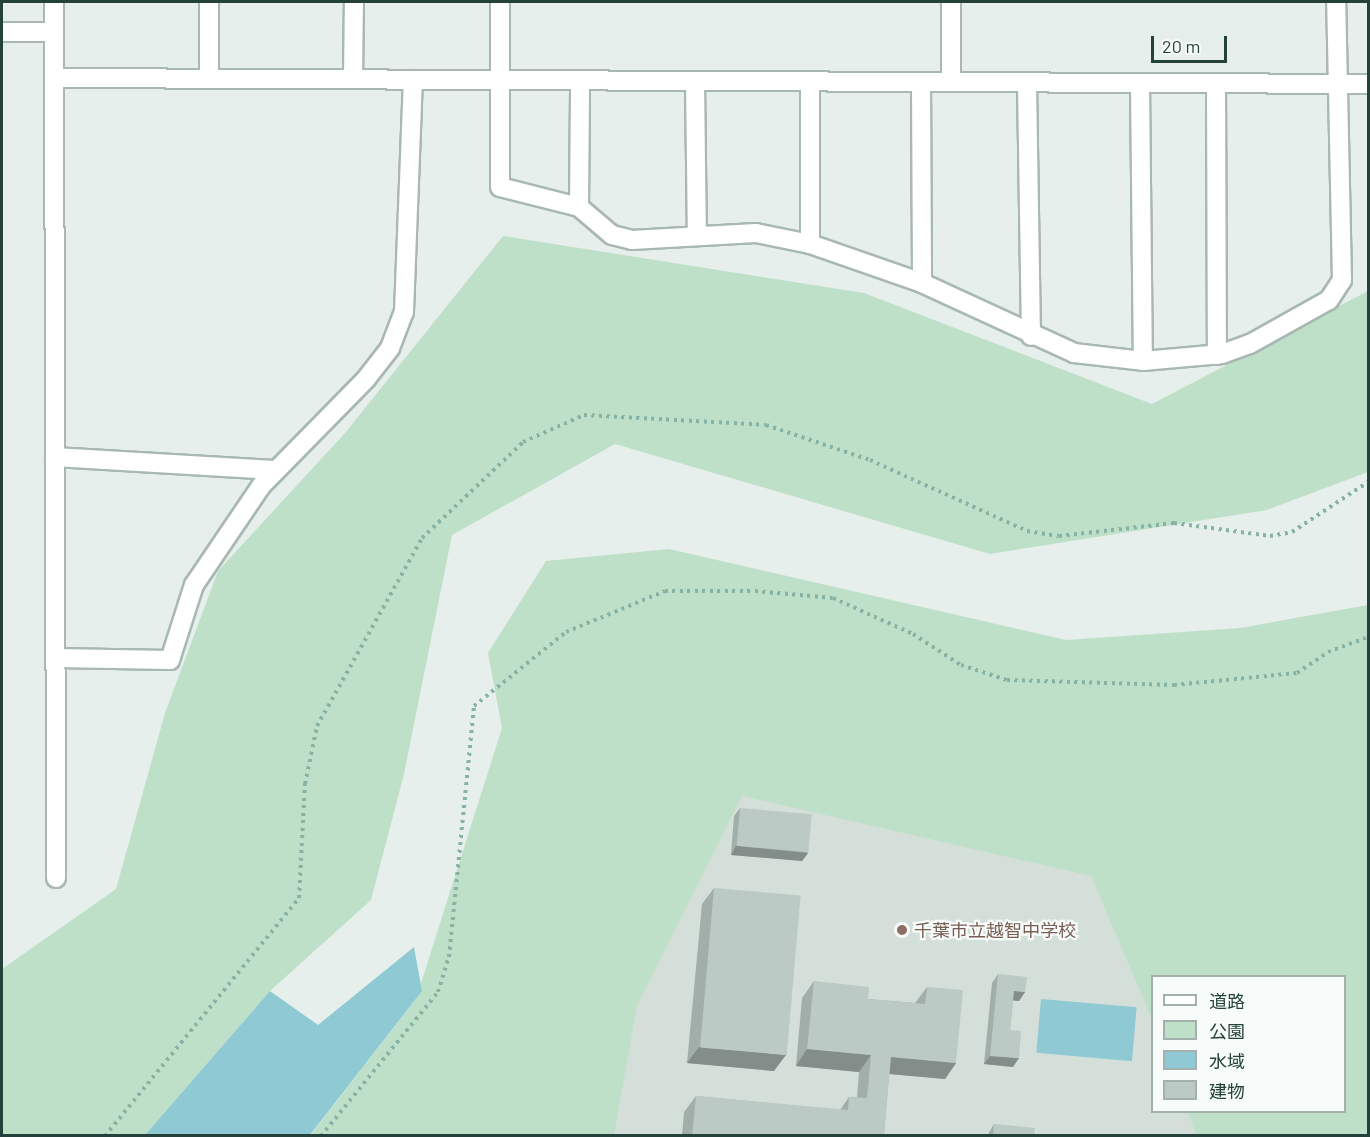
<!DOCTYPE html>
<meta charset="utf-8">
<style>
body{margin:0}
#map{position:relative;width:1370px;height:1137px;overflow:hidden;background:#e6efeb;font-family:Barlow,"Noto Sans JP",sans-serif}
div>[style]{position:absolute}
.built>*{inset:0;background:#d4dfda}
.green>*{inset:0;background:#bfe0c8}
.water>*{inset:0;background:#8ec9d4;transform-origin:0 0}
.path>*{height:4px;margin-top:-2px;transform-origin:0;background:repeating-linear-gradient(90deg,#86b3a5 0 3px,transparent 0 7.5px)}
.roads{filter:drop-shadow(2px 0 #a8b8b2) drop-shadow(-2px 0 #a8b8b2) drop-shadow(0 2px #a8b8b2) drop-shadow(0 -2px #a8b8b2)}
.minor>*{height:18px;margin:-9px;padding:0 9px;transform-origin:9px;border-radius:9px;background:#fff}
.wall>*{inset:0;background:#a1aea9}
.shaded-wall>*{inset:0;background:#838d89}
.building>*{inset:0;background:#bbcac4;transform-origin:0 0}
.dots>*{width:16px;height:16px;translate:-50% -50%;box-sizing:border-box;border:3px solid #f7fbf9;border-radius:50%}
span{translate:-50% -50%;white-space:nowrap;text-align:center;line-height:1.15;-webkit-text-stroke:4.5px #f7fbf9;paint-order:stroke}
.education-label{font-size:18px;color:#785e54}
.left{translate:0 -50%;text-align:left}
.frame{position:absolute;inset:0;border:3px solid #24423a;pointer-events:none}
.legend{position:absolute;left:1151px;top:975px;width:195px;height:138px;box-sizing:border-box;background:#f7fbf9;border:2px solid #a3b1ad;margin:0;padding:8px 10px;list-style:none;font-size:18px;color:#24423a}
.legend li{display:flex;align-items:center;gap:12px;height:30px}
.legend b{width:30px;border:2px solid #a3b1ad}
.scale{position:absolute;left:1151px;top:36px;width:76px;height:27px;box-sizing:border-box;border:3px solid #24423a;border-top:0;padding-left:8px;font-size:18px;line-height:21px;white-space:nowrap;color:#24423a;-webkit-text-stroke:4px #f7fbf9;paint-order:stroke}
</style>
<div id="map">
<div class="built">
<i style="clip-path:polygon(723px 783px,1149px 883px,1152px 1112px,1211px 1112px,1217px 1136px,530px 1136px)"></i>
</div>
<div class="green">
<i style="clip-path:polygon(503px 236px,864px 293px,1152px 404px,1368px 291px,1368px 472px,1267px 510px,990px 554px,615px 444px,452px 535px,404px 774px,371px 900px,270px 991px,145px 1135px,2px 1135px,2px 969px,116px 889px,165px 713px,218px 571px,345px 433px)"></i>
<i style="clip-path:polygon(669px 549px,1066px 640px,1240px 628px,1368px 605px,1368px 1135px,1196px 1135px,1188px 1112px,1344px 1112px,1344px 976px,1152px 976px,1152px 1019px,1091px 876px,742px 796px,637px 1006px,614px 1135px,310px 1136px,416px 999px,502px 728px,488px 653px,546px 561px)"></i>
</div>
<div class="water">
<i style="clip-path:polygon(414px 947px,422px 991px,310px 1135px,145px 1135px,270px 991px,318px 1025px)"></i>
<i style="left:1041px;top:999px;width:96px;height:54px;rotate:5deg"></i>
</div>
<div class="path">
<i style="left:105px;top:1136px;width:307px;rotate:-50.8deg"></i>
<i style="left:299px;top:898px;width:114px;rotate:-87deg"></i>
<i style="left:305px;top:784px;width:59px;rotate:-78.3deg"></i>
<i style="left:317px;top:726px;width:215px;rotate:-60.8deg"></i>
<i style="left:422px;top:538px;width:139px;rotate:-43.5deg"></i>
<i style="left:523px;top:442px;width:67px;rotate:-23.9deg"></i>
<i style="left:584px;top:415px;width:182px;rotate:3.1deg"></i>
<i style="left:766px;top:425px;width:110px;rotate:18.6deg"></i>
<i style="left:870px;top:460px;width:172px;rotate:24.3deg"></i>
<i style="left:1027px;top:531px;width:32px;rotate:9deg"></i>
<i style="left:1059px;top:536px;width:116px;rotate:-6.4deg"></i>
<i style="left:1174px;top:523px;width:97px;rotate:7.7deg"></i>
<i style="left:1270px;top:536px;width:22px;rotate:-10deg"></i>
<i style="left:1292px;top:532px;width:91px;rotate:-33.3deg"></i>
<i style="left:321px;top:1136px;width:186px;rotate:-50.9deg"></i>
<i style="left:438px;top:992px;width:37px;rotate:-73deg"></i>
<i style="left:449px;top:957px;width:252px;rotate:-84.3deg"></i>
<i style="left:474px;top:706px;width:118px;rotate:-38.8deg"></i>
<i style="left:566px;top:632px;width:107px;rotate:-22.5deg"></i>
<i style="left:665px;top:591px;width:90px"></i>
<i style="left:755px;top:591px;width:78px;rotate:5.1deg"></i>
<i style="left:833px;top:598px;width:88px;rotate:24.2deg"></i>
<i style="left:913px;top:634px;width:57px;rotate:32.9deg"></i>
<i style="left:961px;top:665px;width:48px;rotate:18.1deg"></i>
<i style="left:1007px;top:680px;width:167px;rotate:1.7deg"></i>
<i style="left:1174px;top:685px;width:124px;rotate:-5.6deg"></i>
<i style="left:1297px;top:673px;width:37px;rotate:-34deg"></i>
<i style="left:1328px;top:652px;width:43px;rotate:-20.6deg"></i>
</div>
<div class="roads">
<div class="minor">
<i style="left:54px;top:2px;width:876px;rotate:89.87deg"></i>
<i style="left:500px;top:2px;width:185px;rotate:90deg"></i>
<i style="left:500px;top:187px;width:81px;rotate:14.2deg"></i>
<i style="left:579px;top:207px;width:43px;rotate:40.3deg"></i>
<i style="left:612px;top:235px;width:21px;rotate:14deg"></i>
<i style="left:632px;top:240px;width:124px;rotate:-3.2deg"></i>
<i style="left:756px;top:233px;width:55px;rotate:11.5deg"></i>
<i style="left:810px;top:244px;width:119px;rotate:19.2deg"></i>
<i style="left:922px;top:283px;width:167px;rotate:24.7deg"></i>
<i style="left:1074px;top:353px;width:69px;rotate:6.6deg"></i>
<i style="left:1143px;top:361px;width:79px;rotate:-5.1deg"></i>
<i style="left:1222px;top:354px;width:30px;rotate:-20deg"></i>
<i style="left:1250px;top:344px;width:90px;rotate:-29.1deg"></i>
<i style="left:1329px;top:300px;width:24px;rotate:-57deg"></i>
<i style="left:1342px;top:280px;width:278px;rotate:-91.2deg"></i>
<i style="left:951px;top:2px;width:80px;rotate:90deg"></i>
<i style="left:2px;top:32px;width:52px"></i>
<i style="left:54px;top:78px;width:1314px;rotate:0.26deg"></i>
<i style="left:209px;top:79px;width:77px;rotate:-90deg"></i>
<i style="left:353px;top:79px;width:77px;rotate:-89.3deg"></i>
<i style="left:695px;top:81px;width:155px;rotate:89.3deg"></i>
<i style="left:921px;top:82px;width:201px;rotate:89.7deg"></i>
<i style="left:1027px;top:83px;width:253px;rotate:89.1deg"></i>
<i style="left:1140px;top:84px;width:277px;rotate:89.4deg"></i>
<i style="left:1216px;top:84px;width:271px;rotate:89.8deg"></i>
<i style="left:579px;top:207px;width:126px;rotate:-89.5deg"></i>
<i style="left:810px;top:244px;width:162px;rotate:-90deg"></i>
<i style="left:55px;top:457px;width:219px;rotate:3.4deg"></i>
<i style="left:56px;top:658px;width:114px;rotate:1deg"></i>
<i style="left:170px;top:660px;width:79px;rotate:-72.3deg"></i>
<i style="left:194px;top:585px;width:120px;rotate:-55.9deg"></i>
<i style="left:261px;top:486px;width:150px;rotate:-45.5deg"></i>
<i style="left:366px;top:379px;width:39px;rotate:-52deg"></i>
<i style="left:390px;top:348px;width:39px;rotate:-69deg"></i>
<i style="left:404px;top:312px;width:232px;rotate:-87.8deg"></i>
</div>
</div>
<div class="wall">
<i style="clip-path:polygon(740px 808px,808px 853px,802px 861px,731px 855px,734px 816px)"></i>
<i style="clip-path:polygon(714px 888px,774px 1071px,687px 1063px,702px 904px)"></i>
<i style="clip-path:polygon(998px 974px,1025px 992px,1019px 1001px,1013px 1000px,1010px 1030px,1013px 1067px,984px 1064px,992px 983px)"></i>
<i style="clip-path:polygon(814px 981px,868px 999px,915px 1003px,927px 987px,956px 1063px,945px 1079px,889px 1074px,884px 1134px,899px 1136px,682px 1136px,684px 1112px,696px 1096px,840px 1110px,849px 1097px,857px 1097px,859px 1072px,796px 1066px,802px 998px)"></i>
<i style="clip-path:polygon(994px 1124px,1034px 1136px,987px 1136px)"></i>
</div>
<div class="shaded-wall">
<i style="clip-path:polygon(736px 846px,808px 853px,802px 861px,731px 855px)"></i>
<i style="clip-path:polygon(1014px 991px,1025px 992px,1019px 1001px,1008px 1000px)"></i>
<i style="clip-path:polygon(699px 1047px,786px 1055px,774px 1071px,687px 1063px)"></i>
<i style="clip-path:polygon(807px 1049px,871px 1055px,859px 1072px,796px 1066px)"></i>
<i style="clip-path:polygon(990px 1056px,1019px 1058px,1013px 1067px,984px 1064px)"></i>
<i style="clip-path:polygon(891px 1057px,956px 1063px,945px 1079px,879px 1073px)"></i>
</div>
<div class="building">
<i style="left:740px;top:808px;width:72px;height:38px;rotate:5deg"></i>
<i style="left:714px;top:888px;width:87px;height:160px;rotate:5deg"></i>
<i style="clip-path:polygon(998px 974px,1027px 977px,1025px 992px,1014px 991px,1010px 1030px,1021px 1031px,1019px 1058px,990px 1056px)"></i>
<i style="clip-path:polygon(814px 981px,869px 987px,868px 999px,925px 1004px,927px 987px,963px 990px,956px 1063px,891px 1057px,884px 1134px,899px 1136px,692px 1136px,696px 1096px,848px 1110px,849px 1097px,867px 1098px,871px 1055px,807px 1049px)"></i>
<i style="clip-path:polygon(994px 1124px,1035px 1128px,1034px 1136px,993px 1136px)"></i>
</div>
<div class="dots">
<i style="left:902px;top:930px;background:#8d6e63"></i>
</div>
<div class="education-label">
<span class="left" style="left:914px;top:930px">千葉市立越智中学校</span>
</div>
<div class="frame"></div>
<ul class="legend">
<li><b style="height:8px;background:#fff"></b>道路</li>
<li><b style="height:16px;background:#bfe0c8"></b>公園</li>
<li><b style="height:16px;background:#8ec9d4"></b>水域</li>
<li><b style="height:16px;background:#bbcac4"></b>建物</li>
</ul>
<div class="scale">20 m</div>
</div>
